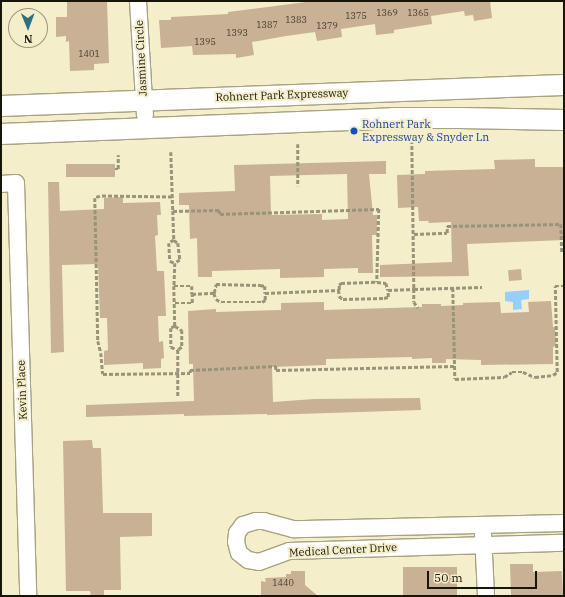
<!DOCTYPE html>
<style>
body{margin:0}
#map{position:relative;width:565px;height:597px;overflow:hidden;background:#f4eecb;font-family:"IBM Plex Serif",serif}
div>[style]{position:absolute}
.water>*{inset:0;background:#96cffe}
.building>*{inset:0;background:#c8b195;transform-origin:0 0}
.path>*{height:2.5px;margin-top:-1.25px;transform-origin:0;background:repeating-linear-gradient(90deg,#98947a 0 4px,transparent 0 6px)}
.roads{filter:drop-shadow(1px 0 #a7a281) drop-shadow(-1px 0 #a7a281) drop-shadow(0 1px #a7a281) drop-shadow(0 -1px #a7a281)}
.minor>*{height:16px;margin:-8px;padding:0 8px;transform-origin:8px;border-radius:8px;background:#fff}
.major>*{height:20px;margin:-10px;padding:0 10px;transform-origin:10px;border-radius:10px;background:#fff}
.dots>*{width:11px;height:11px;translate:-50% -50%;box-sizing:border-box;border:2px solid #f4eecb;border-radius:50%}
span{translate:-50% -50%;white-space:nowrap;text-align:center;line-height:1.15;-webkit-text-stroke:4px #f4eecb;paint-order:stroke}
.number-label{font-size:9px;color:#433c2b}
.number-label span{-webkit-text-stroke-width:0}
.street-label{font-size:11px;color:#171508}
.transit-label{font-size:11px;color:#164399}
.left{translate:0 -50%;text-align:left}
.frame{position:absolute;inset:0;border:2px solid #171508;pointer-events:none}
.north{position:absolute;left:8px;top:8px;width:40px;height:40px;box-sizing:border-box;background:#f4eecb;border:1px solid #9c977d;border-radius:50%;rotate:179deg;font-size:11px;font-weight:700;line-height:16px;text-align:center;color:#171508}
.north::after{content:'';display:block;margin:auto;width:14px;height:18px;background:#306e84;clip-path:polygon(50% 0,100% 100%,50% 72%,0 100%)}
.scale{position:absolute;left:427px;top:571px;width:110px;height:18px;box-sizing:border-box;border:2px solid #171508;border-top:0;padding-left:5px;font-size:12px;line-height:14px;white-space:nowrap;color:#171508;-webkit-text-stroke:3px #f4eecb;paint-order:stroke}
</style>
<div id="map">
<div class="water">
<i style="clip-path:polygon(529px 290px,529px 299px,521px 300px,522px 309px,513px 310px,513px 302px,505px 301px,505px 292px)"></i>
</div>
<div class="building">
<i style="clip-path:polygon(67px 1px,107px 1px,109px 63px,94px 64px,94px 70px,70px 71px,69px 41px,66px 42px,66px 36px,56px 37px,56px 17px,67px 17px)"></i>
<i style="clip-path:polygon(314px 1px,490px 1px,492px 18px,474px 21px,473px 15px,465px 16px,464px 11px,431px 16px,432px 24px,394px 30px,394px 33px,376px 35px,375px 24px,341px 29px,342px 37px,317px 41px,315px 32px,286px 36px,252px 42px,254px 55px,236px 58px,236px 54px,193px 55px,192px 46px,161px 48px,159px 20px,171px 20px,171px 17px,228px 14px,228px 12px)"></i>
<i style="clip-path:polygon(535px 159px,535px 167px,564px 167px,564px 240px,467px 244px,469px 276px,380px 277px,380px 265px,452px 262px,451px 222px,428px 223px,429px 221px,419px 221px,418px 207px,398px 208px,397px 175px,425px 174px,425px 171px,495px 169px,494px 160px)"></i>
<i style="clip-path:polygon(evenodd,386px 161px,386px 174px,369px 174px,373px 215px,377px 215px,377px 235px,372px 235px,373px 273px,358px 273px,358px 268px,324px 269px,324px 277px,280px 278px,280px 269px,212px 271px,212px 277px,198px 277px,197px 238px,190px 239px,189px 205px,179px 205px,179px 193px,235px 191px,234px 165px,386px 161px,347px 174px,348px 219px,322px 220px,322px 214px,271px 215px,270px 176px,347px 174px)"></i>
<i style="left:66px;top:164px;width:49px;height:13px"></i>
<i style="clip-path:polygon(48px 182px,59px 182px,60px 211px,104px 209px,104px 198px,123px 197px,123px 203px,160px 202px,161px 215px,157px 215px,158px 235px,155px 236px,157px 271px,164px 271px,166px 316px,158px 316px,159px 342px,163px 341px,164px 358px,161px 359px,161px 368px,143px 369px,143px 363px,104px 365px,104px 351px,108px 350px,107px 318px,100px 318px,98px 264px,62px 265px,64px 352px,51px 353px)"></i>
<i style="left:521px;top:269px;width:11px;height:13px;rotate:85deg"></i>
<i style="clip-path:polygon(551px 301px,553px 327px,555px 327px,556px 346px,553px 347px,553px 364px,481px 365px,481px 360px,446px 359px,446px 363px,432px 363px,432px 358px,412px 359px,412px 357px,326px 359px,326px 365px,272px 367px,273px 402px,314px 399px,420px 398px,421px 410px,267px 415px,267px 414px,184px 416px,184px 414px,86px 417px,86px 405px,194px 401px,193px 364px,189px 364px,188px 311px,216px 309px,216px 312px,281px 310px,281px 303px,324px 302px,324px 310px,422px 307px,422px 304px,441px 304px,441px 306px,463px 305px,463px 303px,500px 302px,501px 313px,529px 312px,528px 302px)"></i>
<i style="clip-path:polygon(92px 440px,93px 448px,101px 448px,103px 513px,152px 513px,152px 536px,120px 537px,121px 590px,104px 590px,104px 595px,91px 596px,90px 591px,66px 591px,63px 441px)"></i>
<i style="clip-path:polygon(510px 564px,533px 564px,533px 572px,562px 571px,563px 596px,511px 596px)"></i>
<i style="left:457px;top:567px;width:29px;height:54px;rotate:90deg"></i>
<i style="clip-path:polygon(291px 571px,305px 571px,305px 585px,318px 596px,261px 596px,261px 581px,266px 582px,265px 578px,286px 577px,286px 574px,291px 574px)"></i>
</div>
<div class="path">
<i style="left:412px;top:140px;width:149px;rotate:89.2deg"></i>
<i style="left:414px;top:289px;width:68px;rotate:-1.7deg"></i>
<i style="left:298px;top:144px;width:42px;rotate:90deg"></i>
<i style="left:171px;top:152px;width:59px;rotate:88.1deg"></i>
<i style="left:173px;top:211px;width:46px;rotate:-1.2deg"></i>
<i style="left:219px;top:210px;width:4px;rotate:76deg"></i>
<i style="left:220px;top:214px;width:159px;rotate:-1.8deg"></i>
<i style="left:379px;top:209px;width:73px;rotate:91.6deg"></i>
<i style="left:377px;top:282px;width:9px;rotate:6deg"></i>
<i style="left:386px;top:283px;width:7px;rotate:74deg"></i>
<i style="left:388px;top:290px;width:26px;rotate:-2deg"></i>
<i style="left:414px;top:289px;width:13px;rotate:90deg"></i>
<i style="left:414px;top:302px;width:7px;rotate:56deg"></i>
<i style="left:115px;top:169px;width:3px"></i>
<i style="left:118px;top:169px;width:14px;rotate:-90deg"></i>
<i style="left:172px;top:197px;width:72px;rotate:-179.2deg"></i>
<i style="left:100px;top:196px;width:5px;rotate:158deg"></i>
<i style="left:95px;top:198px;width:143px;rotate:88.8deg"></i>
<i style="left:98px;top:341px;width:12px;rotate:76deg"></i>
<i style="left:101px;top:353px;width:21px;rotate:85deg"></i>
<i style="left:103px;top:374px;width:87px;rotate:-0.7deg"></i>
<i style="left:190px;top:373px;width:3px;rotate:-90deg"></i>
<i style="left:190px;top:370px;width:86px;rotate:-2.7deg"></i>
<i style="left:276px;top:366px;width:4px;rotate:90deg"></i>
<i style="left:276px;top:370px;width:179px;rotate:-1.3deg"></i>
<i style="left:173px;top:211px;width:29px;rotate:88deg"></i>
<i style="left:174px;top:240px;width:5px;rotate:37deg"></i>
<i style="left:178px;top:243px;width:17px;rotate:83deg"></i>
<i style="left:180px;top:260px;width:6px;rotate:149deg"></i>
<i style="left:175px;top:263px;width:23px;rotate:92deg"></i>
<i style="left:174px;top:286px;width:18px"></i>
<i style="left:192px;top:286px;width:8px;rotate:90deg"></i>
<i style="left:192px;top:294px;width:22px;rotate:-3deg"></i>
<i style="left:214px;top:293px;width:9px;rotate:-77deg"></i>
<i style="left:216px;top:284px;width:44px;rotate:1.3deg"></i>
<i style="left:260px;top:285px;width:5px;rotate:11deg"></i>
<i style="left:265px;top:286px;width:7px;rotate:90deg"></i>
<i style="left:265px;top:293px;width:74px;rotate:-2.3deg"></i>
<i style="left:339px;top:290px;width:5px;rotate:-90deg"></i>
<i style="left:339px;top:285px;width:3px;rotate:-45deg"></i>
<i style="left:341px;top:283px;width:36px;rotate:-2deg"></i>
<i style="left:414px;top:234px;width:33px;rotate:-2deg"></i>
<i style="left:447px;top:233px;width:7px;rotate:-90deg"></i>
<i style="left:447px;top:226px;width:114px;rotate:-1deg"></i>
<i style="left:561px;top:224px;width:28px;rotate:88deg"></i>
<i style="left:174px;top:240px;width:6px;rotate:149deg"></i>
<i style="left:169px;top:243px;width:18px;rotate:87deg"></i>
<i style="left:170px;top:261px;width:5px;rotate:22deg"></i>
<i style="left:174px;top:286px;width:40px;rotate:88.6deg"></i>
<i style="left:175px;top:326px;width:4px;rotate:153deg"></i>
<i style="left:171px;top:328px;width:19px;rotate:90deg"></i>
<i style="left:171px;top:347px;width:8px;rotate:23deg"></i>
<i style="left:178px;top:350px;width:46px;rotate:90deg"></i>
<i style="left:453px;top:288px;width:91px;rotate:88.7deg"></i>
<i style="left:455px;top:379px;width:49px;rotate:-2.3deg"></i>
<i style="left:504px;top:377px;width:9px;rotate:-32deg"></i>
<i style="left:512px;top:372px;width:11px"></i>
<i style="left:523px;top:372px;width:13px;rotate:23deg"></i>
<i style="left:535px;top:377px;width:18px;rotate:-6deg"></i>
<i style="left:553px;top:375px;width:5px;rotate:-37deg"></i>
<i style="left:557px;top:372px;width:86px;rotate:-91.3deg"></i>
<i style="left:555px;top:286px;width:9px"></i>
<i style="left:339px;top:290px;width:6px;rotate:90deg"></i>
<i style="left:339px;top:296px;width:5px;rotate:37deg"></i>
<i style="left:343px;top:299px;width:41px;rotate:-1.4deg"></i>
<i style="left:384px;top:298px;width:4px;rotate:-14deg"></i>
<i style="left:388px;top:297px;width:7px;rotate:-90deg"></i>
<i style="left:214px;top:293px;width:6px;rotate:72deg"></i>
<i style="left:216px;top:299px;width:6px;rotate:31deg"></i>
<i style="left:221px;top:302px;width:41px"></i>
<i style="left:262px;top:302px;width:4px;rotate:-34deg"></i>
<i style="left:265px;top:300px;width:7px;rotate:-90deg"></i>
<i style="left:175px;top:303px;width:17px"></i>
<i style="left:192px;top:303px;width:9px;rotate:-90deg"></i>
<i style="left:175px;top:326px;width:8px;rotate:30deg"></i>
<i style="left:182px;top:330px;width:17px;rotate:90deg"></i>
<i style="left:182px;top:347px;width:5px;rotate:143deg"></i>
</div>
<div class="roads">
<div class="minor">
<i style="left:138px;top:1px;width:114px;rotate:86.5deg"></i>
<i style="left:1px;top:184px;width:15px;rotate:-4deg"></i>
<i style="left:16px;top:183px;width:413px;rotate:88.3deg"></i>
<i style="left:564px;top:523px;width:271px;rotate:178.7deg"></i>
<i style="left:293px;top:529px;width:30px;rotate:-165deg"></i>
<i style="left:264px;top:521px;width:8px;rotate:180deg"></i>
<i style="left:256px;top:521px;width:14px;rotate:163deg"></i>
<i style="left:243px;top:525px;width:10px;rotate:127deg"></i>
<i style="left:237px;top:533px;width:9px;rotate:96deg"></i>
<i style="left:236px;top:542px;width:11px;rotate:75deg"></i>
<i style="left:239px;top:553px;width:11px;rotate:38deg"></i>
<i style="left:248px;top:560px;width:11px;rotate:10deg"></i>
<i style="left:259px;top:562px;width:32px;rotate:-20deg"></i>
<i style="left:289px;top:551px;width:275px;rotate:-1.7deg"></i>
<i style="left:483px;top:534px;width:62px;rotate:87.2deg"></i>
</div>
<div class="major">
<i style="left:1px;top:106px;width:563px;rotate:-2.14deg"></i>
<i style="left:1px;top:134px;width:392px;rotate:-2.3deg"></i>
<i style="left:393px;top:118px;width:67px"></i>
<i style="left:460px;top:118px;width:104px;rotate:1.1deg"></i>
</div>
</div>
<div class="dots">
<i style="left:354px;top:131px;background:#1a4fb4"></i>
</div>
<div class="number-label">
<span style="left:387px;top:13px">1369</span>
<span style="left:418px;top:13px">1365</span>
<span style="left:356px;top:16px">1375</span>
<span style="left:296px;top:20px">1383</span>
<span style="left:267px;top:25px">1387</span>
<span style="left:327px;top:26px">1379</span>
<span style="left:237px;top:33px">1393</span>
<span style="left:205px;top:42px">1395</span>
<span style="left:89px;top:54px">1401</span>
<span style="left:283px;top:583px">1440</span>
</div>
<div class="street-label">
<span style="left:141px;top:58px;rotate:-93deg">Jasmine Circle</span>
<span style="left:282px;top:95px;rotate:-2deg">Rohnert Park Expressway</span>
<span style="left:22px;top:390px;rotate:-92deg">Kevin Place</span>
<span style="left:343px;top:550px;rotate:-3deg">Medical Center Drive</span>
</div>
<div class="transit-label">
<span class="left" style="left:362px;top:131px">Rohnert Park<br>Expressway &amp; Snyder Ln</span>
</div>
<div class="frame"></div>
<div class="north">N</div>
<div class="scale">50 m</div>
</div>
